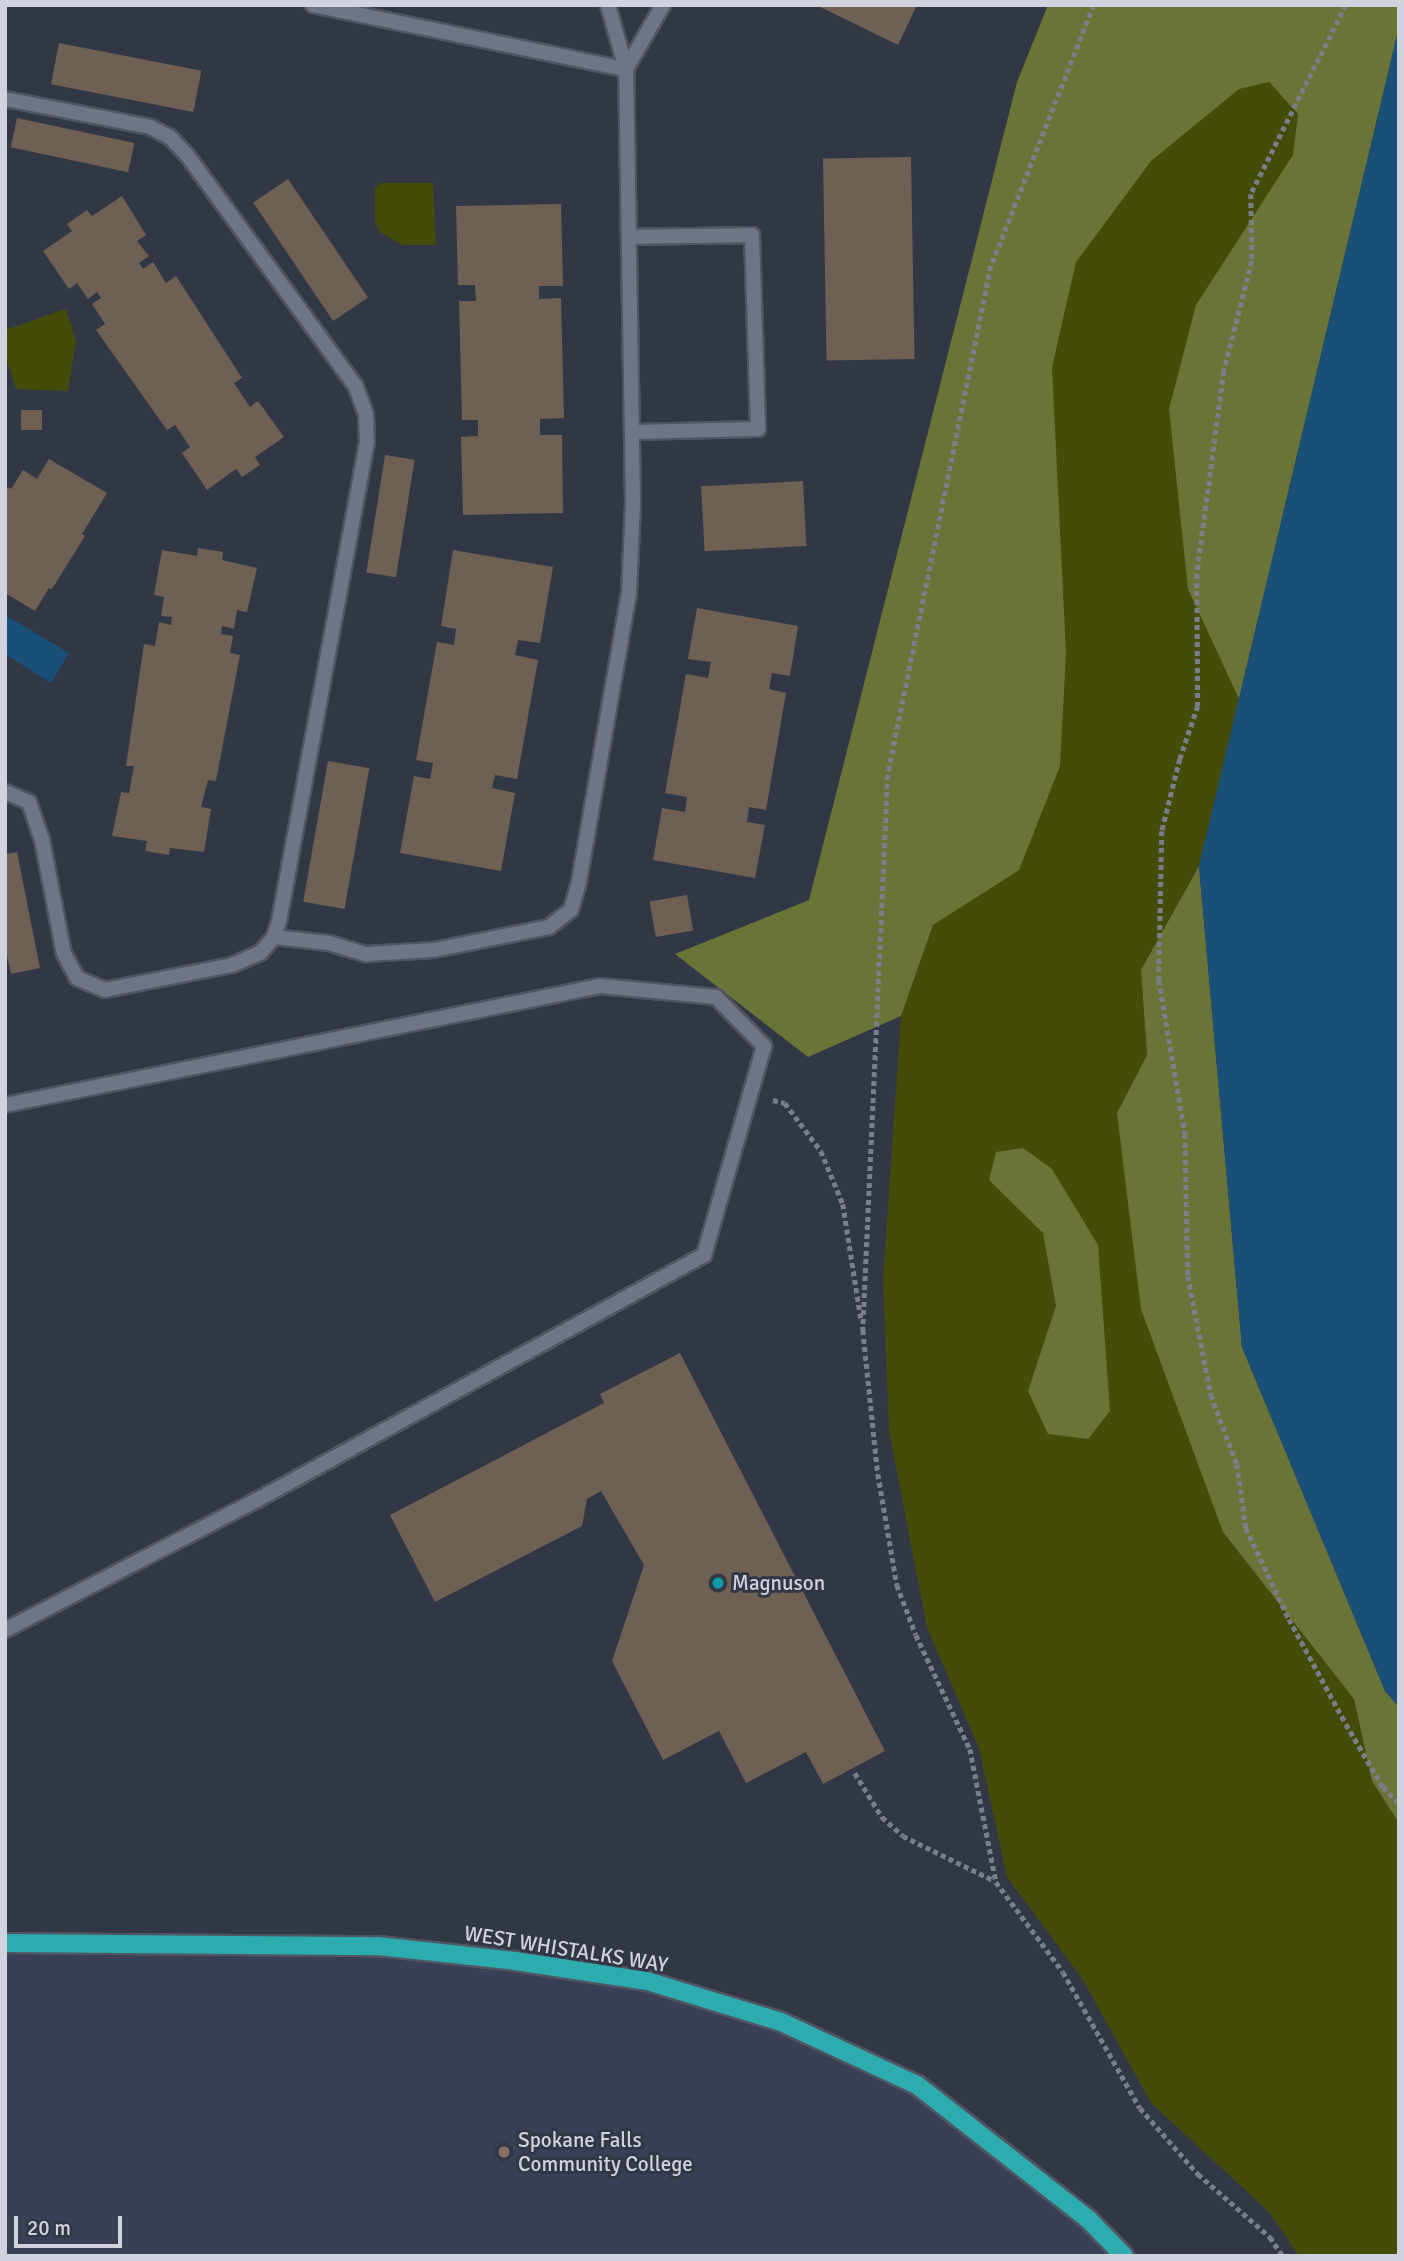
<!DOCTYPE html>
<style>
body{margin:0}
#map{position:relative;width:1404px;height:2261px;overflow:hidden;background:#323746;font-family:Signika,sans-serif}
div>[style]{position:absolute}
.built>*{inset:0;background:#394055}
.green>*{inset:0;background:#454c0a}
.forest>*{inset:0;background:#6b7437}
.water>*{inset:0;background:#1a5077}
.building>*{inset:0;background:#6e6053;transform-origin:0 0}
.path>*{height:4.5px;margin-top:-2.25px;transform-origin:0;background:repeating-linear-gradient(90deg,#7a7e8b 0 5px,transparent 0 8.5px)}
.roads{filter:drop-shadow(2px 0 #515461) drop-shadow(-2px 0 #515461) drop-shadow(0 2px #515461) drop-shadow(0 -2px #515461)}
.service>*{height:14px;margin:-7px;padding:0 7px;transform-origin:7px;border-radius:7px;background:#707586}
.minor>*{height:14px;margin:-7px;padding:0 7px;transform-origin:7px;border-radius:7px;background:#707586}
.primary>*{height:18px;margin:-9px;padding:0 9px;transform-origin:9px;border-radius:9px;background:#2dacaf}
.dots>*{width:19px;height:19px;translate:-50% -50%;box-sizing:border-box;border:4px solid #323746;border-radius:50%}
span{translate:-50% -50%;white-space:nowrap;text-align:center;line-height:1.15;-webkit-text-stroke:6px #323746;paint-order:stroke}
.poi-label{font-size:21px;color:#d0d3dd}
.left{translate:0 -50%;text-align:left}
.street-label{font-size:21px;color:#d0d3dd}
.frame{position:absolute;inset:0;border:7px solid #d0d3dd;pointer-events:none}
.scale{position:absolute;left:14px;top:2216px;width:108px;height:32px;box-sizing:border-box;border:4px solid #d0d3dd;border-top:0;padding-left:9px;font-size:21px;line-height:24px;white-space:nowrap;color:#d0d3dd;-webkit-text-stroke:5px #323746;paint-order:stroke}
</style>
<div id="map">
<div class="built">
<i style="clip-path:polygon(5px 1943px,378px 1946px,647px 1981px,781px 2022px,917px 2085px,1124px 2256px,5px 2256px)"></i>
</div>
<div class="green">
<i style="clip-path:polygon(evenodd,1048px 5px,1399px 5px,1399px 27px,1199px 866px,1141px 970px,1147px 1055px,1117px 1113px,1223px 1532px,1354px 1699px,1372px 1781px,1399px 1823px,1399px 2256px,1299px 2256px,1269px 2212px,1151px 2103px,1083px 1980px,1007px 1877px,979px 1748px,927px 1628px,889px 1431px,883px 1279px,901px 1016px,933px 925px,1017px 82px,1048px 5px,1043px 1232px,1110px 1411px,1028px 1391px,1056px 1306px,1043px 1232px)"></i>
<i style="clip-path:polygon(381px 183px,433px 183px,436px 245px,402px 245px,380px 232px,375px 222px,375px 188px)"></i>
<i style="clip-path:polygon(66px 309px,76px 341px,68px 391px,16px 389px,5px 355px,5px 330px)"></i>
</div>
<div class="forest">
<i style="clip-path:polygon(1048px 5px,1399px 5px,1399px 27px,1239px 699px,1188px 589px,1169px 409px,1196px 305px,1293px 155px,1298px 114px,1269px 82px,1239px 89px,1151px 161px,1076px 262px,1052px 367px,1066px 653px,1060px 766px,1019px 870px,933px 925px,901px 1016px,808px 1057px,675px 954px,809px 900px,1017px 82px)"></i>
<i style="clip-path:polygon(1199px 866px,1242px 1347px,1385px 1691px,1399px 1707px,1399px 1823px,1372px 1781px,1354px 1699px,1223px 1532px,1141px 1309px,1117px 1113px,1147px 1055px,1141px 970px)"></i>
<i style="clip-path:polygon(1023px 1148px,1052px 1169px,1098px 1245px,1110px 1411px,1088px 1439px,1048px 1434px,1028px 1391px,1056px 1306px,1043px 1233px,989px 1180px,996px 1152px)"></i>
</div>
<div class="water">
<i style="clip-path:polygon(1399px 27px,1399px 1707px,1385px 1691px,1242px 1347px,1199px 866px)"></i>
<i style="clip-path:polygon(5px 615px,69px 653px,51px 683px,5px 654px)"></i>
</div>
<div class="building">
<i style="clip-path:polygon(816px 5px,917px 5px,898px 45px)"></i>
<i style="left:59px;top:43px;width:145px;height:42px;rotate:11deg"></i>
<i style="left:17px;top:118px;width:120px;height:30px;rotate:12deg"></i>
<i style="left:911px;top:157px;width:202px;height:88px;rotate:89deg"></i>
<i style="left:288px;top:179px;width:143px;height:42px;rotate:56deg"></i>
<i style="clip-path:polygon(122px 196px,146px 235px,137px 241px,149px 256px,139px 263px,143px 269px,153px 262px,166px 283px,176px 276px,242px 378px,234px 383px,250px 407px,258px 401px,284px 437px,255px 457px,260px 465px,242px 477px,236px 469px,207px 490px,182px 453px,190px 447px,175px 425px,167px 430px,96px 330px,105px 324px,92px 304px,101px 298px,97px 292px,88px 299px,77px 283px,69px 289px,43px 251px,72px 231px,67px 224px,87px 210px,92px 216px)"></i>
<i style="clip-path:polygon(561px 204px,563px 286px,539px 286px,539px 299px,561px 298px,564px 418px,540px 419px,540px 435px,562px 435px,563px 513px,463px 515px,461px 437px,478px 436px,478px 420px,462px 420px,459px 301px,476px 301px,475px 285px,458px 285px,456px 206px)"></i>
<i style="left:42px;top:410px;width:20px;height:21px;rotate:90deg"></i>
<i style="left:385px;top:455px;width:30px;height:119px;rotate:9deg"></i>
<i style="clip-path:polygon(49px 459px,107px 493px,82px 534px,85px 536px,52px 589px,49px 588px,35px 611px,5px 593px,5px 492px,8px 487px,11px 489px,23px 470px,37px 479px)"></i>
<i style="left:803px;top:481px;width:65px;height:102px;rotate:87deg"></i>
<i style="clip-path:polygon(198px 548px,223px 552px,222px 560px,257px 568px,247px 612px,237px 610px,234px 629px,222px 626px,221px 634px,233px 636px,230px 653px,240px 655px,216px 781px,208px 780px,201px 807px,211px 809px,204px 852px,170px 848px,169px 855px,145px 851px,147px 841px,112px 836px,121px 792px,129px 793px,134px 766px,126px 766px,144px 644px,155px 646px,159px 622px,171px 625px,172px 617px,161px 616px,164px 597px,154px 595px,162px 550px,197px 556px)"></i>
<i style="clip-path:polygon(453px 550px,553px 567px,540px 643px,518px 640px,515px 655px,538px 660px,517px 779px,495px 775px,492px 788px,515px 793px,501px 871px,400px 853px,414px 776px,430px 779px,433px 763px,416px 760px,437px 642px,454px 645px,456px 629px,441px 626px)"></i>
<i style="clip-path:polygon(697px 608px,798px 626px,790px 676px,772px 673px,769px 689px,786px 693px,766px 810px,749px 807px,747px 822px,765px 825px,755px 878px,653px 860px,662px 808px,685px 812px,687px 797px,665px 793px,686px 674px,708px 678px,711px 662px,688px 659px)"></i>
<i style="left:328px;top:761px;width:42px;height:143px;rotate:10deg"></i>
<i style="clip-path:polygon(17px 852px,40px 968px,11px 974px,5px 946px,5px 854px)"></i>
<i style="left:687px;top:895px;width:36px;height:38px;rotate:80deg"></i>
<i style="clip-path:polygon(680px 1353px,885px 1751px,823px 1784px,806px 1752px,746px 1783px,719px 1731px,663px 1760px,612px 1661px,644px 1565px,601px 1491px,587px 1499px,582px 1526px,435px 1602px,390px 1515px,604px 1403px,600px 1394px)"></i>
</div>
<div class="path">
<i style="left:1094px;top:5px;width:281px;rotate:111.5deg"></i>
<i style="left:991px;top:266px;width:519px;rotate:101.44deg"></i>
<i style="left:888px;top:775px;width:556px;rotate:92.58deg"></i>
<i style="left:863px;top:1330px;width:145px;rotate:84.1deg"></i>
<i style="left:878px;top:1474px;width:113px;rotate:80.3deg"></i>
<i style="left:897px;top:1585px;width:53px;rotate:69.2deg"></i>
<i style="left:916px;top:1635px;width:126px;rotate:64.7deg"></i>
<i style="left:970px;top:1749px;width:136px;rotate:78.9deg"></i>
<i style="left:996px;top:1882px;width:112px;rotate:53.3deg"></i>
<i style="left:1063px;top:1972px;width:156px;rotate:60.5deg"></i>
<i style="left:1140px;top:2108px;width:88px;rotate:48.7deg"></i>
<i style="left:1198px;top:2174px;width:96px;rotate:41.2deg"></i>
<i style="left:1270px;top:2237px;width:23px;rotate:56deg"></i>
<i style="left:1346px;top:5px;width:212px;rotate:116.7deg"></i>
<i style="left:1251px;top:194px;width:67px;rotate:89.1deg"></i>
<i style="left:1252px;top:261px;width:114px;rotate:104.3deg"></i>
<i style="left:1224px;top:371px;width:205px;rotate:97.6deg"></i>
<i style="left:1197px;top:574px;width:132px;rotate:89.6deg"></i>
<i style="left:1198px;top:706px;width:56px;rotate:108.8deg"></i>
<i style="left:1180px;top:759px;width:74px;rotate:104deg"></i>
<i style="left:1162px;top:831px;width:149px;rotate:91.2deg"></i>
<i style="left:1159px;top:980px;width:156px;rotate:80.4deg"></i>
<i style="left:1185px;top:1134px;width:142px;rotate:88.8deg"></i>
<i style="left:1188px;top:1276px;width:121px;rotate:79.1deg"></i>
<i style="left:1211px;top:1395px;width:74px;rotate:69.4deg"></i>
<i style="left:1237px;top:1464px;width:65px;rotate:82deg"></i>
<i style="left:1246px;top:1528px;width:101px;rotate:64.7deg"></i>
<i style="left:1289px;top:1619px;width:119px;rotate:61.5deg"></i>
<i style="left:1346px;top:1724px;width:73px;rotate:59.6deg"></i>
<i style="left:1383px;top:1787px;width:23px;rotate:45deg"></i>
<i style="left:773px;top:1100px;width:12px;rotate:14deg"></i>
<i style="left:785px;top:1103px;width:60px;rotate:53.1deg"></i>
<i style="left:821px;top:1151px;width:57px;rotate:67.5deg"></i>
<i style="left:843px;top:1204px;width:116px;rotate:81.1deg"></i>
<i style="left:855px;top:1773px;width:52px;rotate:58.5deg"></i>
<i style="left:882px;top:1817px;width:28px;rotate:42deg"></i>
<i style="left:903px;top:1836px;width:102px;rotate:26.1deg"></i>
</div>
<div class="roads">
<div class="service">
<i style="left:626px;top:69px;width:74px;rotate:-60deg"></i>
<i style="left:5px;top:99px;width:148px;rotate:10.9deg"></i>
<i style="left:150px;top:127px;width:22px;rotate:27deg"></i>
<i style="left:170px;top:137px;width:25px;rotate:47deg"></i>
<i style="left:187px;top:155px;width:287px;rotate:53.9deg"></i>
<i style="left:356px;top:387px;width:30px;rotate:70deg"></i>
<i style="left:366px;top:415px;width:27px;rotate:88deg"></i>
<i style="left:367px;top:442px;width:484px;rotate:100.4deg"></i>
<i style="left:280px;top:918px;width:20px;rotate:108deg"></i>
<i style="left:274px;top:937px;width:21px;rotate:131deg"></i>
<i style="left:260px;top:953px;width:30px;rotate:157deg"></i>
<i style="left:232px;top:965px;width:129px;rotate:168.9deg"></i>
<i style="left:105px;top:990px;width:30px;rotate:-157deg"></i>
<i style="left:77px;top:978px;width:27px;rotate:-118deg"></i>
<i style="left:64px;top:954px;width:116px;rotate:-100.9deg"></i>
<i style="left:42px;top:840px;width:40px;rotate:-108.9deg"></i>
<i style="left:29px;top:802px;width:26px;rotate:-157deg"></i>
<i style="left:629px;top:237px;width:123px;rotate:-0.9deg"></i>
<i style="left:752px;top:235px;width:194px;rotate:88.2deg"></i>
<i style="left:758px;top:429px;width:126px;rotate:178.6deg"></i>
<i style="left:274px;top:937px;width:55px;rotate:6.2deg"></i>
<i style="left:329px;top:943px;width:39px;rotate:17deg"></i>
<i style="left:366px;top:954px;width:68px;rotate:-3.4deg"></i>
<i style="left:434px;top:950px;width:117px;rotate:-11.3deg"></i>
<i style="left:549px;top:927px;width:28px;rotate:-38deg"></i>
<i style="left:571px;top:910px;width:29px;rotate:-74deg"></i>
<i style="left:579px;top:882px;width:292px;rotate:-80.2deg"></i>
<i style="left:629px;top:594px;width:90px;rotate:-87.5deg"></i>
<i style="left:633px;top:504px;width:435px;rotate:-90.9deg"></i>
<i style="left:626px;top:69px;width:66px;rotate:-105.7deg"></i>
<i style="left:5px;top:1105px;width:607px;rotate:-11.31deg"></i>
<i style="left:600px;top:986px;width:117px;rotate:5.4deg"></i>
<i style="left:716px;top:997px;width:69px;rotate:45.6deg"></i>
<i style="left:764px;top:1046px;width:217px;rotate:106deg"></i>
<i style="left:704px;top:1255px;width:510px;rotate:151.27deg"></i>
<i style="left:257px;top:1500px;width:284px;rotate:152.7deg"></i>
</div>
<div class="minor">
<i style="left:313px;top:5px;width:319px;rotate:11.6deg"></i>
</div>
<div class="primary">
<i style="left:5px;top:1943px;width:373px;rotate:0.5deg"></i>
<i style="left:378px;top:1946px;width:138px;rotate:6.2deg"></i>
<i style="left:515px;top:1961px;width:134px;rotate:8.6deg"></i>
<i style="left:647px;top:1981px;width:140px;rotate:17deg"></i>
<i style="left:781px;top:2022px;width:150px;rotate:24.9deg"></i>
<i style="left:917px;top:2085px;width:219px;rotate:38.1deg"></i>
<i style="left:1089px;top:2220px;width:50px;rotate:45.8deg"></i>
</div>
</div>
<div class="dots">
<i style="left:718px;top:1583px;background:#0f9aa8"></i>
<i style="left:504px;top:2152px;background:#8d6e63"></i>
</div>
<div class="poi-label">
<span class="left" style="left:732px;top:1583px">Magnuson</span>
<span class="left" style="left:518px;top:2152px">Spokane Falls<br>Community College</span>
</div>
<div class="street-label">
<span style="left:566px;top:1949px;rotate:9deg">WEST WHISTALKS WAY</span>
</div>
<div class="frame"></div>
<div class="scale">20 m</div>
</div>
